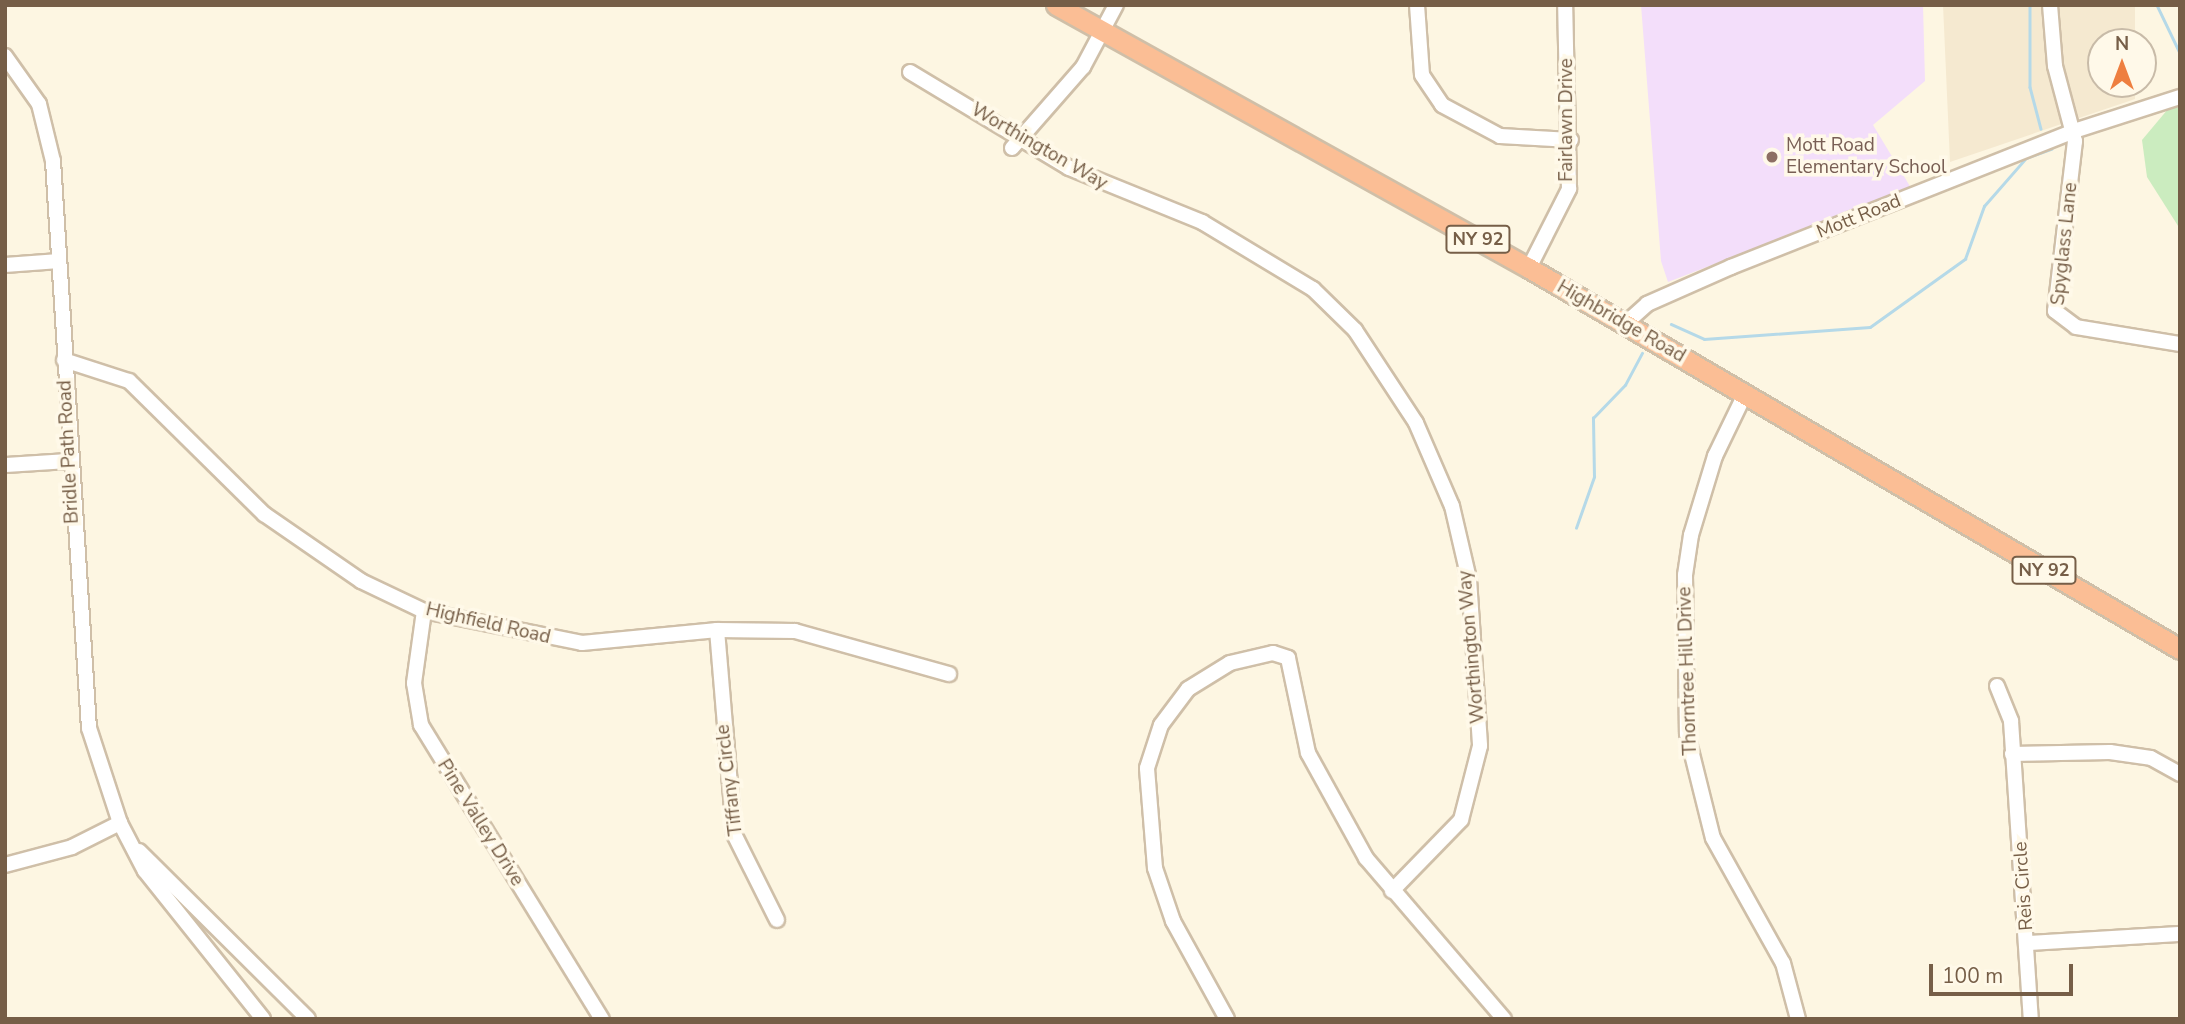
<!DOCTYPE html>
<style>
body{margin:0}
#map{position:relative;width:2185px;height:1024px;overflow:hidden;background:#fdf6e2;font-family:"Nunito Sans",sans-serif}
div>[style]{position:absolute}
.residential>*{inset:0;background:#f5e9d0}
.education>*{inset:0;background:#f3defa}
.green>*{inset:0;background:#cbecbf}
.stream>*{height:2.5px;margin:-1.25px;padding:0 1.25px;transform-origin:1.25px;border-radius:1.25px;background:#b5d9e8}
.roads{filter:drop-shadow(2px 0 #cfbfa8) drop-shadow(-2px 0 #cfbfa8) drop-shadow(0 2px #cfbfa8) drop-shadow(0 -2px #cfbfa8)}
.minor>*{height:14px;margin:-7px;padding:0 7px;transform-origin:7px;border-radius:7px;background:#fff}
.highway>*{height:19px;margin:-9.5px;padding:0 9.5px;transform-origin:9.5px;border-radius:9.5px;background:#fbbe95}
.dots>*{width:19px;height:19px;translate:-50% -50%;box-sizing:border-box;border:4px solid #fff9e9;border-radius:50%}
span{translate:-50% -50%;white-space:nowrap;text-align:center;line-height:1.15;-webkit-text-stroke:7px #fff9e9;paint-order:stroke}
.shield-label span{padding:2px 5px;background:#fff9e9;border:2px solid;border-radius:5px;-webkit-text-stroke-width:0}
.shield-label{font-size:18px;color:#765e47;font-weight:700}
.street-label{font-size:19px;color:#765e47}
.education-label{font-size:19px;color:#785e54}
.left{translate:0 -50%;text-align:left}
.frame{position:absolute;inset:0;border:7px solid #765e47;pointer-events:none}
.north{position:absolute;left:2087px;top:28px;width:70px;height:70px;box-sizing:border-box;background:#fff9e9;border:2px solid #c8bba8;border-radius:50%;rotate:0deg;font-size:19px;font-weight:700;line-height:28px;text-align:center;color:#765e47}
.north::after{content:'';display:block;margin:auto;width:24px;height:32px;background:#ee7f40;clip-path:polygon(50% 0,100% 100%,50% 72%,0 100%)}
.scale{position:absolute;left:1929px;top:964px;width:144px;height:32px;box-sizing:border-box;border:4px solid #765e47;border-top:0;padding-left:9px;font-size:21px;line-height:24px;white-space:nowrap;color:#765e47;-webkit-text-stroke:5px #fff9e9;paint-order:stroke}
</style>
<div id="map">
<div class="residential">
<i style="clip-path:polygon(1943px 5px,2135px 5px,2135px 42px,2101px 42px,2101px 84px,2135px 84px,2135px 99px,1950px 162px)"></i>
</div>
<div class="education">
<i style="clip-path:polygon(1641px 5px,1923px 5px,1925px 81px,1873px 125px,1911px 188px,1668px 282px,1661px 261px)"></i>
</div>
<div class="green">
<i style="clip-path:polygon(2180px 107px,2180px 229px,2147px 177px,2142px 140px,2168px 109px)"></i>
</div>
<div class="stream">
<i style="left:2030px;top:5px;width:82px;rotate:90deg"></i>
<i style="left:2030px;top:87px;width:43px;rotate:75.3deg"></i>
<i style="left:2157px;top:5px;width:53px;rotate:64.4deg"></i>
<i style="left:1671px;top:324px;width:36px;rotate:24deg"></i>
<i style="left:1704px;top:339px;width:166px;rotate:-4.1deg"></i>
<i style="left:1870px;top:327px;width:117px;rotate:-35.6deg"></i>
<i style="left:1965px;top:259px;width:56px;rotate:-70.3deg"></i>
<i style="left:1984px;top:206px;width:64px;rotate:-48.8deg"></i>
<i style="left:2026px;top:158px;width:27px;rotate:-20deg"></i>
<i style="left:1576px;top:528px;width:54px;rotate:-70.6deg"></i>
<i style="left:1594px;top:477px;width:59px;rotate:-91deg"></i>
<i style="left:1593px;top:418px;width:46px;rotate:-45.9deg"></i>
<i style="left:1625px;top:385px;width:36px;rotate:-62deg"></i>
</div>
<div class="roads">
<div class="minor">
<i style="left:1417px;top:5px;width:70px;rotate:85.9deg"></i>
<i style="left:1422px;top:75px;width:36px;rotate:56deg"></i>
<i style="left:1442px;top:105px;width:66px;rotate:28.1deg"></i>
<i style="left:1500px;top:136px;width:71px;rotate:3.2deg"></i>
<i style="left:2050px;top:5px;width:61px;rotate:85.3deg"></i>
<i style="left:2055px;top:66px;width:78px;rotate:75.1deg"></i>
<i style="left:2075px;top:141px;width:171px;rotate:96.7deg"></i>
<i style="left:2055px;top:311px;width:26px;rotate:37deg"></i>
<i style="left:2076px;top:327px;width:105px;rotate:9.3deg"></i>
<i style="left:5px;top:56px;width:59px;rotate:54.7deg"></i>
<i style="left:39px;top:104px;width:59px;rotate:76.2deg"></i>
<i style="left:53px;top:161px;width:568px;rotate:86.37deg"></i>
<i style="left:89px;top:728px;width:100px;rotate:71.9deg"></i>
<i style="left:120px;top:823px;width:54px;rotate:62.5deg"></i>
<i style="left:145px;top:871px;width:189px;rotate:51.4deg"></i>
<i style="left:910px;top:72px;width:186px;rotate:31.1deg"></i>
<i style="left:1069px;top:168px;width:144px;rotate:22.1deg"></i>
<i style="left:1202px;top:222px;width:130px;rotate:31.1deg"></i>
<i style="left:1313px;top:289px;width:59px;rotate:44.3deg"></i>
<i style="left:1355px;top:330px;width:111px;rotate:56.7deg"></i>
<i style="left:1416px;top:423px;width:90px;rotate:66.6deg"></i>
<i style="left:1452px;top:506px;width:75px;rotate:76.9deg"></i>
<i style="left:1469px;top:579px;width:167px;rotate:86.2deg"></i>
<i style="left:1480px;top:746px;width:76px;rotate:104.4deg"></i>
<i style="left:1461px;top:820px;width:99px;rotate:134.2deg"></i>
<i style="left:1012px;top:148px;width:108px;rotate:-48.8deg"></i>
<i style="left:1083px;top:67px;width:70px;rotate:-62deg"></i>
<i style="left:5px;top:265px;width:54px;rotate:-4.2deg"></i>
<i style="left:1529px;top:268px;width:89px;rotate:-63.1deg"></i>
<i style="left:1569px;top:189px;width:184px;rotate:-91.2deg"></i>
<i style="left:1625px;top:324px;width:30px;rotate:-42deg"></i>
<i style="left:1647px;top:304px;width:92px;rotate:-23.8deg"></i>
<i style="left:1731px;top:267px;width:369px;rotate:-21.6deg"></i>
<i style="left:2074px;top:131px;width:111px;rotate:-17.8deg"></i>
<i style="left:64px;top:360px;width:68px;rotate:17.9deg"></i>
<i style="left:129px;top:381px;width:190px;rotate:44.6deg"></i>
<i style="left:264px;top:514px;width:118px;rotate:34.6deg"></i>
<i style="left:361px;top:581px;width:70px;rotate:25.5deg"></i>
<i style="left:424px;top:611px;width:161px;rotate:11.4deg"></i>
<i style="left:582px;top:643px;width:136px;rotate:-5.5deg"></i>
<i style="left:717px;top:630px;width:78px;rotate:0.7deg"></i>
<i style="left:795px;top:631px;width:160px;rotate:15.6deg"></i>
<i style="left:1745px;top:394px;width:69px;rotate:115.8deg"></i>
<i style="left:1715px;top:456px;width:83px;rotate:106.9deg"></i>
<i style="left:1691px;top:535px;width:40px;rotate:98.5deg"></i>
<i style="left:1685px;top:575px;width:159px;rotate:89.3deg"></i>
<i style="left:1687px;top:734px;width:107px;rotate:76deg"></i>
<i style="left:1713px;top:838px;width:143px;rotate:60.8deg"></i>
<i style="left:1783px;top:963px;width:58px;rotate:75deg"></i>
<i style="left:5px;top:465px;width:64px;rotate:-3.6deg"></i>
<i style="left:424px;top:611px;width:73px;rotate:97.9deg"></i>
<i style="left:414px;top:683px;width:43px;rotate:80.5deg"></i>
<i style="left:421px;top:725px;width:345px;rotate:58.4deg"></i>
<i style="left:717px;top:630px;width:205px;rotate:85.2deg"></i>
<i style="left:734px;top:834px;width:96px;rotate:63.4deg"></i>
<i style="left:1997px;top:686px;width:38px;rotate:68deg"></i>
<i style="left:2011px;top:721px;width:299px;rotate:86.2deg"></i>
<i style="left:2012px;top:754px;width:98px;rotate:-1.2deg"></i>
<i style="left:2110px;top:752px;width:41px;rotate:8.3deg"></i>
<i style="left:2151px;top:758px;width:33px;rotate:29deg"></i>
<i style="left:139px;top:851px;width:238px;rotate:44.8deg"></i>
<i style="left:5px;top:865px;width:69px;rotate:-15deg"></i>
<i style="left:72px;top:847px;width:54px;rotate:-26.6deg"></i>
<i style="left:2028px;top:943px;width:152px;rotate:-3.4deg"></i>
<i style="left:1227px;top:1019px;width:112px;rotate:-118.9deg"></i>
<i style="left:1173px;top:921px;width:56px;rotate:-108.8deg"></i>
<i style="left:1155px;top:868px;width:100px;rotate:-94.6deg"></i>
<i style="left:1147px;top:768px;width:45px;rotate:-72deg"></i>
<i style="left:1161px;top:725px;width:45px;rotate:-53.1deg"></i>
<i style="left:1188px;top:689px;width:49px;rotate:-31.8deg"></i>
<i style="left:1230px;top:663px;width:44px;rotate:-13.1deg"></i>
<i style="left:1273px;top:653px;width:16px;rotate:18deg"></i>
<i style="left:1288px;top:658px;width:97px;rotate:78.1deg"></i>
<i style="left:1308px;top:753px;width:120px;rotate:61.1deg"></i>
<i style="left:1366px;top:858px;width:212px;rotate:49.4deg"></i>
</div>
<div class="highway">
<i style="left:1056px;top:5px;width:541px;rotate:29.08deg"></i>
<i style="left:1529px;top:268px;width:754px;rotate:30.34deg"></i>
</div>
</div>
<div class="dots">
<i style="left:1772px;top:157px;background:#8d6e63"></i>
</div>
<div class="shield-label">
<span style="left:1478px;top:239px">NY 92</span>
<span style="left:2044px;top:570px">NY 92</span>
</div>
<div class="street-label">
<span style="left:1567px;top:120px;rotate:-90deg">Fairlawn Drive</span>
<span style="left:1039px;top:147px;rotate:30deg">Worthington Way</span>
<span style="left:1859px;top:217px;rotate:-22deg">Mott Road</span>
<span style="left:2065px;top:244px;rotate:-84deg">Spyglass Lane</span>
<span style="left:1621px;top:322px;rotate:30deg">Highbridge Road</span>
<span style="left:69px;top:452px;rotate:-93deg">Bridle Path Road</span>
<span style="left:488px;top:624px;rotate:13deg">Highfield Road</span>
<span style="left:1472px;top:647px;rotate:-95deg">Worthington Way</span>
<span style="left:1688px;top:671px;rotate:-92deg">Thorntree Hill Drive</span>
<span style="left:730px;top:780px;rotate:-97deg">Tiffany Circle</span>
<span style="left:480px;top:823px;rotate:58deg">Pine Valley Drive</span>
<span style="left:2024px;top:886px;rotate:-94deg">Reis Circle</span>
</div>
<div class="education-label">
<span class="left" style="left:1786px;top:157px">Mott Road<br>Elementary School</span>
</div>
<div class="frame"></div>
<div class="north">N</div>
<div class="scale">100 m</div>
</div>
